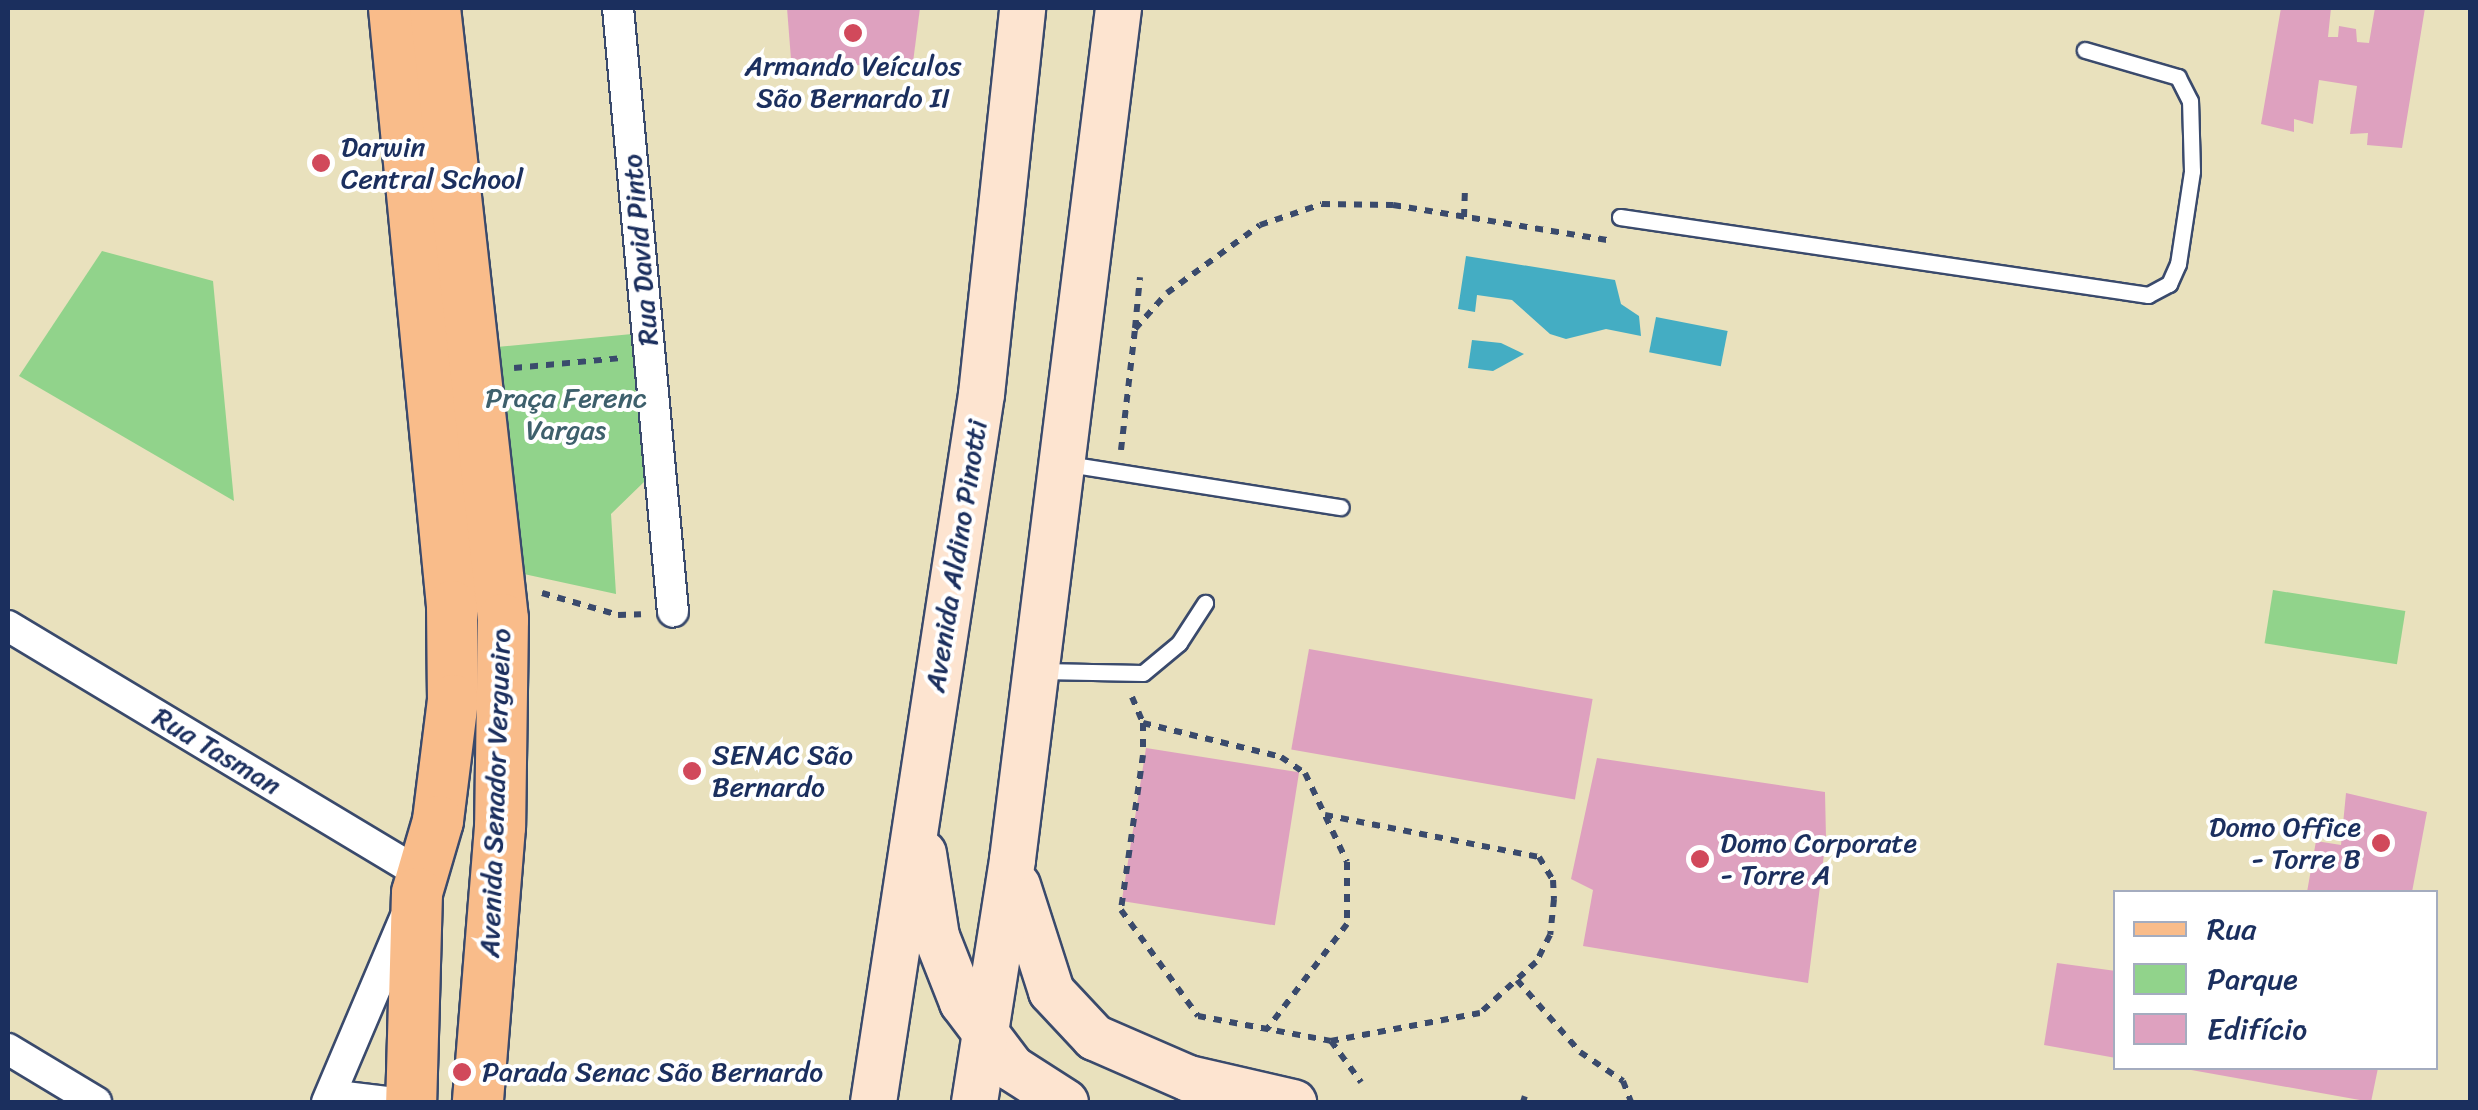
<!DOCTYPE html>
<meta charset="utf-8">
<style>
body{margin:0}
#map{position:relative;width:2478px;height:1110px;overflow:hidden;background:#e9e1bd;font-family:Sriracha,sans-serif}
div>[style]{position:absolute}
.green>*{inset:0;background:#91d38b;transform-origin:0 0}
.water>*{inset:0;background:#44adc3;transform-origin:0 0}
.building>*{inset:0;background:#dea1bf;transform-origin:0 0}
.path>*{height:6px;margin-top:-3px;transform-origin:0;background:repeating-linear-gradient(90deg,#3a4a6c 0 8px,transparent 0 16px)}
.roads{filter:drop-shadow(2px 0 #3a4a6c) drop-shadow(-2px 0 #3a4a6c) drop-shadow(0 2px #3a4a6c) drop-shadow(0 -2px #3a4a6c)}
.lane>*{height:15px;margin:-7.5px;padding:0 7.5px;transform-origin:7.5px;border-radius:7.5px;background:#fff}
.street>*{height:30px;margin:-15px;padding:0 15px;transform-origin:15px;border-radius:15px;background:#fff}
.secondary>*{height:45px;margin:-22.5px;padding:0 22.5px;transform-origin:22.5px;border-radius:22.5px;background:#fde4d0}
.primary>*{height:50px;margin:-25px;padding:0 25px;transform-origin:25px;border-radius:25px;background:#f9bc8a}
.dots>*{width:28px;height:28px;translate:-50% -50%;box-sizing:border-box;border:5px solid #fff;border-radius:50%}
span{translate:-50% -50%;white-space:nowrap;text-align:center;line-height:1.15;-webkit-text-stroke:8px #fff;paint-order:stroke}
.poi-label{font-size:28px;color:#1b2f5e}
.left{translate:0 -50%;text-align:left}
.right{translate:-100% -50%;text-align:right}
.street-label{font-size:28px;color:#1b2f5e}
.park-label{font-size:28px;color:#3e606c}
.frame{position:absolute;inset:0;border:10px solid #1b2f5e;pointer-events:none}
.legend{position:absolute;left:2113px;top:890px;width:325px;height:180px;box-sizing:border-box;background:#fff;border:2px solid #a4acbf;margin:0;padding:12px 18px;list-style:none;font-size:30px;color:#1b2f5e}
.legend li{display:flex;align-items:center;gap:20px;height:50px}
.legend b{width:50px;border:2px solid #a4acbf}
</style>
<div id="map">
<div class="green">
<i style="clip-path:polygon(102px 251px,213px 281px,234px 501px,19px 376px)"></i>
<i style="clip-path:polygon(632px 334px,646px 480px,611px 514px,616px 594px,510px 571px,486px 348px)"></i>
<i style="left:2273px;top:590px;width:134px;height:54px;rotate:9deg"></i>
</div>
<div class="water">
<i style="clip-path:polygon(1466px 256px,1615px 280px,1621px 304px,1639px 316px,1641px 336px,1606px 329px,1566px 339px,1550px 334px,1512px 300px,1477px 295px,1475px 312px,1458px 309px)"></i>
<i style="left:1656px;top:317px;width:73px;height:36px;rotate:11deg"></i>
<i style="clip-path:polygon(1472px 340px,1501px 343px,1524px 354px,1493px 371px,1468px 368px)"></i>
</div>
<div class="building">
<i style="clip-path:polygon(787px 8px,920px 8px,912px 70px,791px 59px)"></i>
<i style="clip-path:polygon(2281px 8px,2331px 8px,2328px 37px,2338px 37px,2339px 26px,2356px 29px,2357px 42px,2369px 43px,2375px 8px,2425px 8px,2402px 148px,2367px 145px,2368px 133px,2350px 134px,2357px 86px,2319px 80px,2313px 124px,2294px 119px,2294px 132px,2261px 124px)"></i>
<i style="left:1309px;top:649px;width:288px;height:102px;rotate:10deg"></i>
<i style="left:1146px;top:748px;width:155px;height:155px;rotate:9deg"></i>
<i style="clip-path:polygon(1597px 758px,1825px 792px,1826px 838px,1808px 983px,1583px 946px,1593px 890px,1571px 879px)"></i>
<i style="clip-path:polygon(2346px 793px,2427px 812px,2412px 892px,2307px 892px,2316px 841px,2341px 845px)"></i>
<i style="clip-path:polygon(2057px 963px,2116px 971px,2116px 1058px,2044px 1045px)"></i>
<i style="clip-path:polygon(2180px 1068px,2378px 1068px,2371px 1102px)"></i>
</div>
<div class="path">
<i style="left:1464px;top:217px;width:27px;rotate:-88deg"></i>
<i style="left:1135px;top:328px;width:51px;rotate:-84.4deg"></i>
<i style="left:514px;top:368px;width:107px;rotate:-5.3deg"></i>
<i style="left:1121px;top:450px;width:122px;rotate:-83.4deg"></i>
<i style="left:1135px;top:329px;width:48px;rotate:-48.4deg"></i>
<i style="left:1167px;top:293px;width:115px;rotate:-36.2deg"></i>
<i style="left:1260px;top:225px;width:65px;rotate:-18.7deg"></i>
<i style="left:1322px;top:204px;width:71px;rotate:0.8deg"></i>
<i style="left:1393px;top:205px;width:217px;rotate:9.3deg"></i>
<i style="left:542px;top:593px;width:79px;rotate:16.1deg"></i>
<i style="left:618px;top:615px;width:23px;rotate:-2deg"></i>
<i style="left:1132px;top:697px;width:28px;rotate:67deg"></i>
<i style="left:1143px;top:723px;width:32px;rotate:90deg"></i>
<i style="left:1143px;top:755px;width:157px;rotate:98.1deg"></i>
<i style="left:1121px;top:910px;width:131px;rotate:54deg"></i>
<i style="left:1198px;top:1016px;width:135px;rotate:10.6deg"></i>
<i style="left:1331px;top:1041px;width:51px;rotate:53.8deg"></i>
<i style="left:1143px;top:723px;width:142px;rotate:13.8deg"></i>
<i style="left:1281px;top:757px;width:29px;rotate:34deg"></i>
<i style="left:1305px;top:773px;width:98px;rotate:64.7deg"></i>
<i style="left:1347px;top:862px;width:62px;rotate:90deg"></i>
<i style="left:1347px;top:924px;width:132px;rotate:127.3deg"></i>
<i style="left:1325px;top:815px;width:218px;rotate:11.1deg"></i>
<i style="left:1539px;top:857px;width:27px;rotate:59deg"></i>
<i style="left:1553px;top:880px;width:19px;rotate:87deg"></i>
<i style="left:1554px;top:899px;width:36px;rotate:96deg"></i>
<i style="left:1550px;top:935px;width:30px;rotate:117deg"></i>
<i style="left:1536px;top:962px;width:76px;rotate:137.7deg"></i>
<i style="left:1480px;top:1013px;width:152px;rotate:169.4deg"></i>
<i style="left:1517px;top:980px;width:96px;rotate:48.8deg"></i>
<i style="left:1580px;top:1052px;width:52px;rotate:34deg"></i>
<i style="left:1623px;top:1081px;width:22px;rotate:69deg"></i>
<i style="left:1523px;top:1102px;width:6px;rotate:-72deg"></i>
</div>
<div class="roads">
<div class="lane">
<i style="left:1620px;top:217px;width:534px;rotate:8.4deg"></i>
<i style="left:2148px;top:295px;width:24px;rotate:-28deg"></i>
<i style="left:2169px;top:284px;width:22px;rotate:-66deg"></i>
<i style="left:2178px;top:264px;width:94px;rotate:-81.4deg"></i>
<i style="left:2192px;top:171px;width:70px;rotate:-91.6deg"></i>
<i style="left:2190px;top:101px;width:27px;rotate:-117deg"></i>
<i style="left:2178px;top:77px;width:97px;rotate:-163.8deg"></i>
<i style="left:1068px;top:464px;width:276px;rotate:9deg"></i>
<i style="left:1041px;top:671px;width:102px;rotate:1.1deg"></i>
<i style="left:1143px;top:673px;width:47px;rotate:-39.8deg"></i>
<i style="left:1179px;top:643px;width:48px;rotate:-57deg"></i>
</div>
<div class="street">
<i style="left:618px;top:8px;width:606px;rotate:84.8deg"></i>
<i style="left:8px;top:626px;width:464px;rotate:31deg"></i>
<i style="left:406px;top:865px;width:24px;rotate:12deg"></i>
<i style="left:8px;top:1049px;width:103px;rotate:31.1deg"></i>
<i style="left:327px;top:1102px;width:200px;rotate:-67deg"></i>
<i style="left:340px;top:1102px;width:7px;rotate:-45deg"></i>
<i style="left:345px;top:1097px;width:42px;rotate:6.8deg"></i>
</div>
<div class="secondary">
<i style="left:923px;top:853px;width:84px;rotate:81.1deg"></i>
<i style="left:936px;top:936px;width:71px;rotate:68.5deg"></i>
<i style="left:962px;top:1002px;width:83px;rotate:52.9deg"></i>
<i style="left:1012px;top:1068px;width:63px;rotate:32.7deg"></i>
<i style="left:1017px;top:885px;width:111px;rotate:72.2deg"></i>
<i style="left:1051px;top:991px;width:63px;rotate:46.9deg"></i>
<i style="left:1094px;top:1037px;width:103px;rotate:23.6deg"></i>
<i style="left:1188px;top:1078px;width:108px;rotate:12.9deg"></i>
<i style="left:873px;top:1102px;width:716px;rotate:-81.33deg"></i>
<i style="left:981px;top:394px;width:388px;rotate:-83.9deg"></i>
<i style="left:974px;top:1102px;width:246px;rotate:-81.1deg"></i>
<i style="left:1012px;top:859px;width:858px;rotate:-82.9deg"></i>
</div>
<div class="primary">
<i style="left:394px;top:8px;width:601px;rotate:84.46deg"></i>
<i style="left:452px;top:606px;width:94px;rotate:89.4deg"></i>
<i style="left:453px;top:700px;width:122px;rotate:97.1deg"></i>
<i style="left:438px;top:821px;width:75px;rotate:106.3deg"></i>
<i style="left:417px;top:893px;width:209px;rotate:91.6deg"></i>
<i style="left:435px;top:8px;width:615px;rotate:83.65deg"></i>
<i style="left:503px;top:619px;width:208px;rotate:90.8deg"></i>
<i style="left:500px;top:827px;width:276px;rotate:94.6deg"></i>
</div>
</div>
<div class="dots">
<i style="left:853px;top:33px;background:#d1495b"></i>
<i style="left:321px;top:163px;background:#d1495b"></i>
<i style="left:692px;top:771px;background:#d1495b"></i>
<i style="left:2381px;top:843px;background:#d1495b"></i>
<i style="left:1700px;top:859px;background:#d1495b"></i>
<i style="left:462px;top:1072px;background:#d1495b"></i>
</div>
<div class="poi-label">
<span style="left:853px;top:82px">Armando Veículos<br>São Bernardo II</span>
<span class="left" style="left:341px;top:163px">Darwin<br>Central School</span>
<span class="left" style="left:712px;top:771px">SENAC São<br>Bernardo</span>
<span class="right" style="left:2361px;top:843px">Domo Office<br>- Torre B</span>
<span class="left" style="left:1720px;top:859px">Domo Corporate<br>- Torre A</span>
<span class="left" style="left:482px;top:1072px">Parada Senac São Bernardo</span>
</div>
<div class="street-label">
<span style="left:640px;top:250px;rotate:-95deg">Rua David Pinto</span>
<span style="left:956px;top:556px;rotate:-81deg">Avenida Aldino Pinotti</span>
<span style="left:217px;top:751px;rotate:31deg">Rua Tasman</span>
<span style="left:495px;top:793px;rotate:-88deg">Avenida Senador Vergueiro</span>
</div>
<div class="park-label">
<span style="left:566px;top:414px">Praça Ferenc<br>Vargas</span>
</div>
<div class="frame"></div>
<ul class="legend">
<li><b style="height:12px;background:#f9bc8a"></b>Rua</li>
<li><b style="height:28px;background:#91d38b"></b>Parque</li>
<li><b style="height:28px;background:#dea1bf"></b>Edifício</li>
</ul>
</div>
